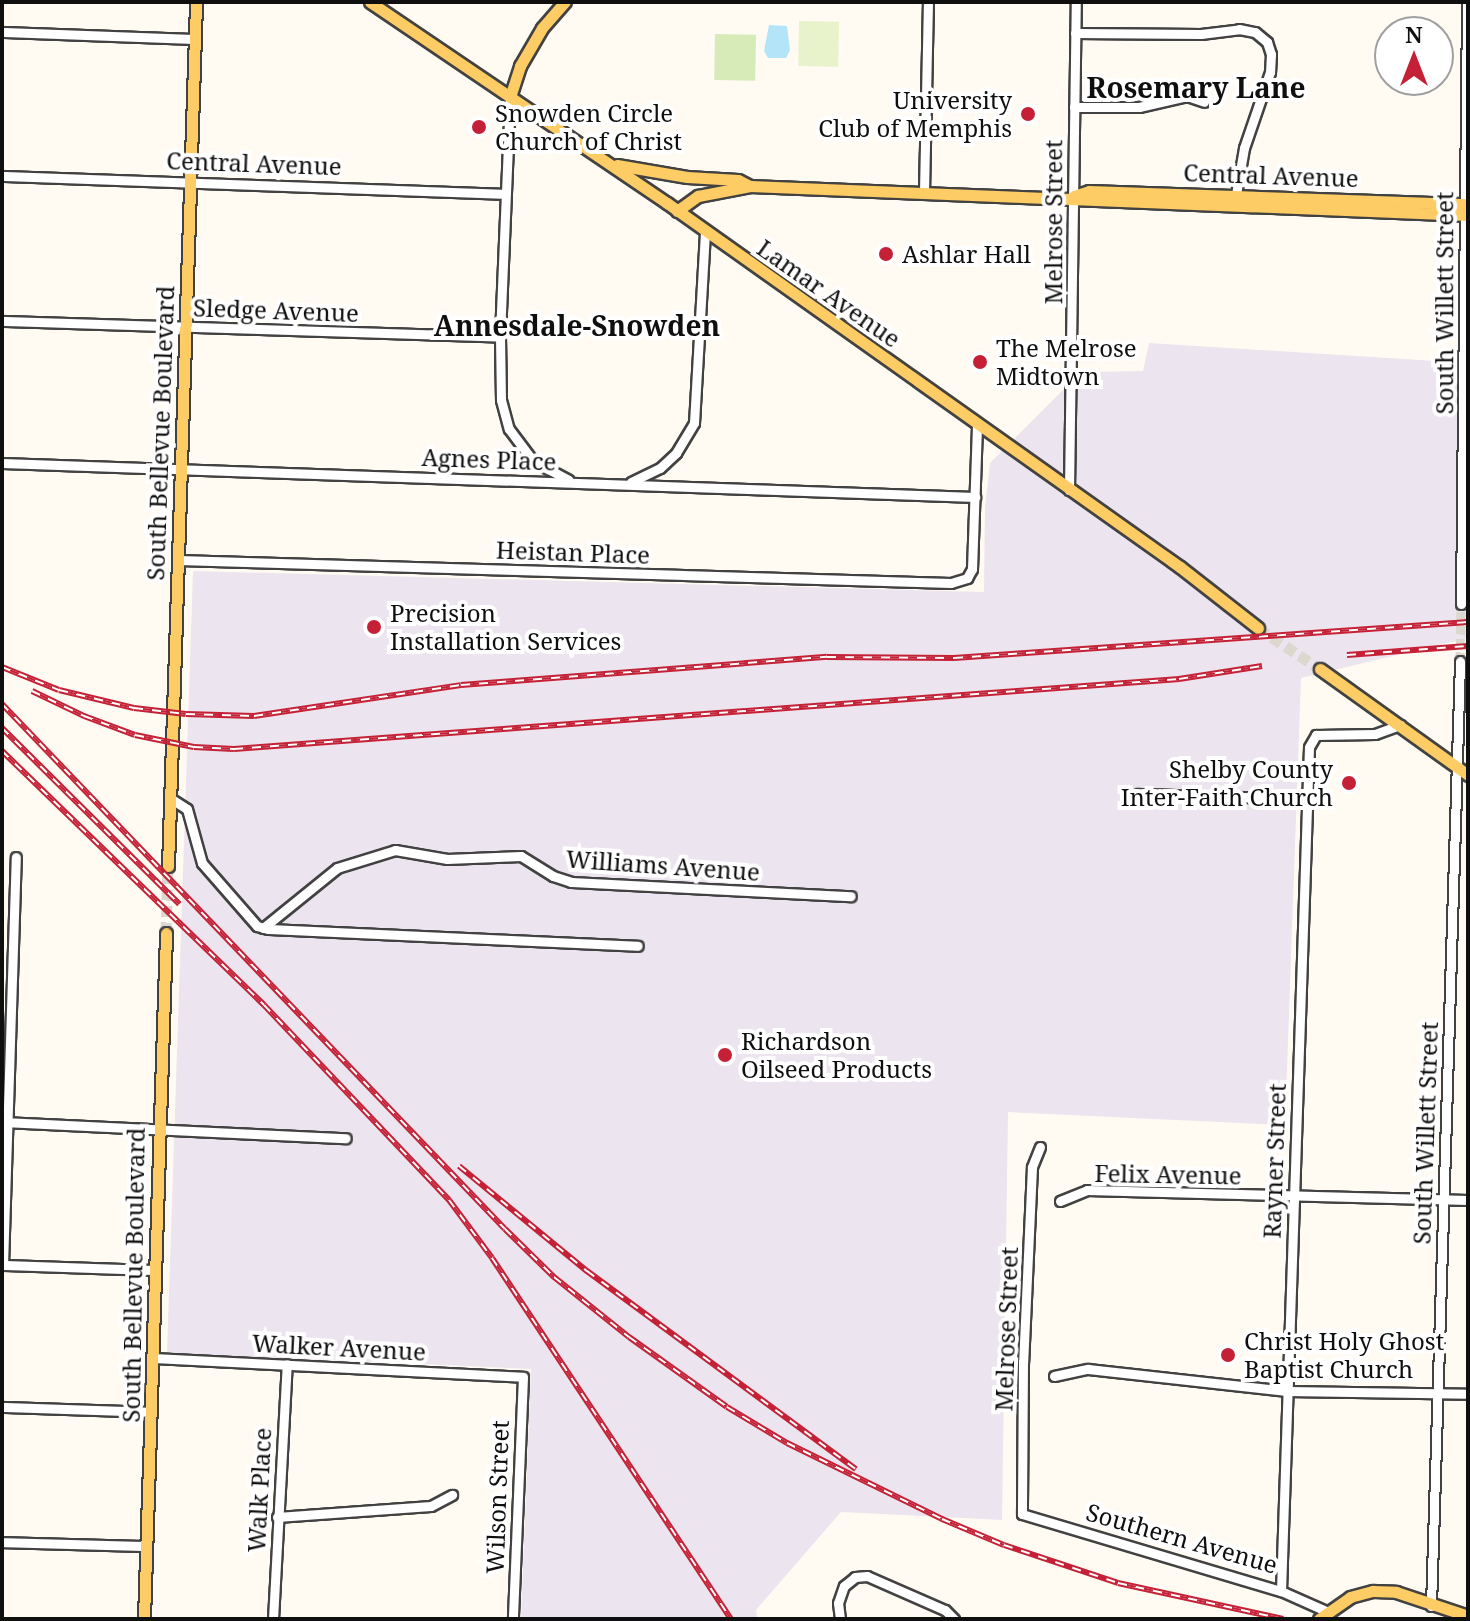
<!DOCTYPE html>
<style>
body{margin:0}
#map{position:relative;width:1470px;height:1621px;overflow:hidden;background:#fffbf2;font-family:"Noto Serif",serif}
div>[style]{position:absolute}
.industrial>*{inset:0;background:#ece4ee}
.green>*{inset:0;background:#d7ebb9;transform-origin:0 0}
.pitch>*{inset:0;background:#e8f2cb;transform-origin:0 0}
.water>*{inset:0;background:#b4e4f8}
.minor-tunnel>*{height:9px;margin-top:-4.5px;transform-origin:0;background:repeating-linear-gradient(90deg,#dbd8d0 0 9px,transparent 0 13.5px)}
.major-tunnel>*{height:11px;margin-top:-5.5px;transform-origin:0;background:repeating-linear-gradient(90deg,#dbd8d0 0 11px,transparent 0 16.5px)}
.roads{filter:drop-shadow(2px 0 #424242) drop-shadow(-2px 0 #424242) drop-shadow(0 2px #424242) drop-shadow(0 -2px #424242)}
.minor>*{height:9px;margin:-4.5px;padding:0 4.5px;transform-origin:4.5px;border-radius:4.5px;background:#fff}
.major>*{height:11px;margin:-5.5px;padding:0 5.5px;transform-origin:5.5px;border-radius:5.5px;background:#fdcc64}
.rail>*{height:6px;margin-top:-3px;transform-origin:0;background:repeating-linear-gradient(90deg,#fff 0 9px,#c52136 0 18px);box-sizing:border-box;border-block:2px solid #c52136}
.dots>*{width:22px;height:22px;translate:-50% -50%;box-sizing:border-box;border:4px solid #fff;border-radius:50%}
span{translate:-50% -50%;white-space:nowrap;text-align:center;line-height:1.15;-webkit-text-stroke:8px #fff;paint-order:stroke}
.poi-label{font-size:24px;color:#0f0f0f}
.right{translate:-100% -50%;text-align:right}
.left{translate:0 -50%;text-align:left}
.street-label{font-size:24px;color:#0f0f0f}
.quarter-label{font-size:28px;color:#0f0f0f;font-weight:700}
.frame{position:absolute;inset:0;border:4px solid #0f0f0f;pointer-events:none}
.north{position:absolute;left:1374px;top:16px;width:80px;height:80px;box-sizing:border-box;background:#fff;border:2px solid #9f9f9f;border-radius:50%;rotate:0deg;font-size:22px;font-weight:700;line-height:32px;text-align:center;color:#0f0f0f}
.north::after{content:'';display:block;margin:auto;width:28px;height:36px;background:#c52136;clip-path:polygon(50% 0,100% 100%,50% 72%,0 100%)}
</style>
<div id="map">
<div class="industrial">
<i style="clip-path:polygon(1149px 343px,1451px 362px,1468px 409px,1468px 638px,1301px 678px,1285px 1125px,1008px 1112px,1002px 1520px,841px 1512px,756px 1610px,757px 1619px,521px 1619px,531px 1369px,167px 1353px,193px 571px,984px 592px,985px 507px,990px 463px,1081px 372px,1143px 371px)"></i>
</div>
<div class="green">
<i style="left:715px;top:34px;width:41px;height:46px;rotate:1deg"></i>
</div>
<div class="pitch">
<i style="left:799px;top:21px;width:40px;height:45px;rotate:1deg"></i>
</div>
<div class="water">
<i style="clip-path:polygon(769px 25px,787px 26px,790px 50px,786px 58px,768px 58px,764px 51px)"></i>
</div>
<div class="minor-tunnel">
<i style="left:1460px;top:661px;width:57px;rotate:-89deg"></i>
</div>
<div class="major-tunnel">
<i style="left:1258px;top:628px;width:74px;rotate:33.5deg"></i>
<i style="left:166px;top:933px;width:67px;rotate:-88.3deg"></i>
</div>
<div class="roads">
<div class="minor">
<i style="left:2px;top:32px;width:194px;rotate:2.1deg"></i>
<i style="left:1075px;top:33px;width:126px;rotate:0.5deg"></i>
<i style="left:1201px;top:34px;width:38px;rotate:-7deg"></i>
<i style="left:1239px;top:29px;width:16px;rotate:11deg"></i>
<i style="left:1255px;top:32px;width:16px;rotate:40deg"></i>
<i style="left:1267px;top:42px;width:13px;rotate:72deg"></i>
<i style="left:1271px;top:54px;width:18px;rotate:93deg"></i>
<i style="left:1270px;top:72px;width:80px;rotate:108.9deg"></i>
<i style="left:1244px;top:148px;width:53px;rotate:99.8deg"></i>
<i style="left:510px;top:97px;width:240px;rotate:92.4deg"></i>
<i style="left:500px;top:337px;width:63px;rotate:89.1deg"></i>
<i style="left:501px;top:400px;width:30px;rotate:75deg"></i>
<i style="left:509px;top:429px;width:40px;rotate:53deg"></i>
<i style="left:533px;top:461px;width:40px;rotate:28deg"></i>
<i style="left:1074px;top:107px;width:65px"></i>
<i style="left:1139px;top:107px;width:49px;rotate:-12.9deg"></i>
<i style="left:1187px;top:96px;width:18px;rotate:19deg"></i>
<i style="left:2px;top:176px;width:502px;rotate:2.05deg"></i>
<i style="left:924px;top:192px;width:190px;rotate:-88.8deg"></i>
<i style="left:2px;top:321px;width:498px;rotate:1.8deg"></i>
<i style="left:2px;top:463px;width:974px;rotate:2deg"></i>
<i style="left:631px;top:482px;width:32px;rotate:-26deg"></i>
<i style="left:660px;top:468px;width:22px;rotate:-43deg"></i>
<i style="left:676px;top:453px;width:35px;rotate:-59deg"></i>
<i style="left:694px;top:423px;width:191px;rotate:-86.7deg"></i>
<i style="left:1069px;top:490px;width:488px;rotate:-89.2deg"></i>
<i style="left:178px;top:560px;width:773px;rotate:1.7deg"></i>
<i style="left:951px;top:583px;width:17px;rotate:-17deg"></i>
<i style="left:967px;top:578px;width:10px;rotate:-61deg"></i>
<i style="left:972px;top:569px;width:143px;rotate:-88deg"></i>
<i style="left:1461px;top:604px;width:602px;rotate:-89.43deg"></i>
<i style="left:1138px;top:794px;width:168px;rotate:1.7deg"></i>
<i style="left:170px;top:798px;width:20px;rotate:33deg"></i>
<i style="left:187px;top:809px;width:56px;rotate:74.5deg"></i>
<i style="left:202px;top:863px;width:84px;rotate:48.9deg"></i>
<i style="left:257px;top:926px;width:11px;rotate:15deg"></i>
<i style="left:268px;top:929px;width:370px;rotate:2.6deg"></i>
<i style="left:263px;top:928px;width:95px;rotate:-39deg"></i>
<i style="left:337px;top:868px;width:61px;rotate:-17.2deg"></i>
<i style="left:395px;top:850px;width:53px;rotate:9.8deg"></i>
<i style="left:447px;top:859px;width:74px;rotate:-2.3deg"></i>
<i style="left:521px;top:856px;width:38px;rotate:32deg"></i>
<i style="left:553px;top:876px;width:19px;rotate:18deg"></i>
<i style="left:571px;top:882px;width:280px;rotate:2.9deg"></i>
<i style="left:2px;top:1122px;width:344px;rotate:2.7deg"></i>
<i style="left:1040px;top:1147px;width:22px;rotate:112deg"></i>
<i style="left:1032px;top:1167px;width:195px;rotate:92.6deg"></i>
<i style="left:1023px;top:1362px;width:152px;rotate:90.4deg"></i>
<i style="left:1022px;top:1514px;width:270px;rotate:16.6deg"></i>
<i style="left:1281px;top:1591px;width:49px;rotate:24deg"></i>
<i style="left:1060px;top:1201px;width:29px;rotate:-22deg"></i>
<i style="left:1087px;top:1190px;width:381px;rotate:1.5deg"></i>
<i style="left:2px;top:1265px;width:153px;rotate:1.9deg"></i>
<i style="left:3px;top:1265px;width:408px;rotate:-88.2deg"></i>
<i style="left:153px;top:1358px;width:370px;rotate:2.9deg"></i>
<i style="left:523px;top:1377px;width:242px;rotate:92.4deg"></i>
<i style="left:1054px;top:1376px;width:35px;rotate:-12deg"></i>
<i style="left:1088px;top:1369px;width:200px;rotate:6.3deg"></i>
<i style="left:1287px;top:1391px;width:181px;rotate:0.9deg"></i>
<i style="left:2px;top:1407px;width:149px;rotate:1.9deg"></i>
<i style="left:277px;top:1517px;width:154px;rotate:-4.1deg"></i>
<i style="left:431px;top:1506px;width:24px;rotate:-28deg"></i>
<i style="left:2px;top:1542px;width:145px;rotate:1.6deg"></i>
<i style="left:1281px;top:1591px;width:844px;rotate:-88.1deg"></i>
<i style="left:1309px;top:747px;width:14px;rotate:-60deg"></i>
<i style="left:1316px;top:735px;width:59px;rotate:-1deg"></i>
<i style="left:1375px;top:734px;width:27px;rotate:-20deg"></i>
<i style="left:1431px;top:1606px;width:945px;rotate:-88.24deg"></i>
<i style="left:273px;top:1619px;width:255px;rotate:-86.9deg"></i>
<i style="left:840px;top:1619px;width:16px;rotate:-97deg"></i>
<i style="left:838px;top:1603px;width:18px;rotate:-71deg"></i>
<i style="left:844px;top:1586px;width:14px;rotate:-39deg"></i>
<i style="left:855px;top:1577px;width:12px;rotate:-5deg"></i>
<i style="left:867px;top:1576px;width:85px;rotate:23.6deg"></i>
<i style="left:945px;top:1610px;width:13px;rotate:45deg"></i>
</div>
<div class="major">
<i style="left:370px;top:2px;width:359px;rotate:34.1deg"></i>
<i style="left:667px;top:203px;width:629px;rotate:35.36deg"></i>
<i style="left:1180px;top:567px;width:99px;rotate:38deg"></i>
<i style="left:510px;top:97px;width:33px;rotate:-72deg"></i>
<i style="left:520px;top:66px;width:44px;rotate:-59.9deg"></i>
<i style="left:542px;top:28px;width:35px;rotate:-49deg"></i>
<i style="left:617px;top:165px;width:71px;rotate:9.7deg"></i>
<i style="left:687px;top:177px;width:51px;rotate:3.4deg"></i>
<i style="left:738px;top:180px;width:13px;rotate:27deg"></i>
<i style="left:1074px;top:196px;width:16px;rotate:-18deg"></i>
<i style="left:1089px;top:191px;width:379px;rotate:2deg"></i>
<i style="left:677px;top:211px;width:26px;rotate:-36deg"></i>
<i style="left:698px;top:196px;width:53px;rotate:-10.9deg"></i>
<i style="left:750px;top:186px;width:719px;rotate:2.31deg"></i>
<i style="left:1320px;top:669px;width:182px;rotate:35.6deg"></i>
<i style="left:168px;top:866px;width:864px;rotate:-88.14deg"></i>
<i style="left:144px;top:1619px;width:686px;rotate:-88.16deg"></i>
<i style="left:1319px;top:1619px;width:38px;rotate:-35deg"></i>
<i style="left:1350px;top:1597px;width:24px;rotate:-15deg"></i>
<i style="left:1373px;top:1591px;width:23px;rotate:2deg"></i>
<i style="left:1396px;top:1592px;width:76px;rotate:18.4deg"></i>
</div>
</div>
<div class="rail">
<i style="left:1347px;top:655px;width:121px;rotate:-4.3deg"></i>
<i style="left:2px;top:667px;width:61px;rotate:22deg"></i>
<i style="left:59px;top:690px;width:77px;rotate:13.5deg"></i>
<i style="left:134px;top:708px;width:52px;rotate:6.6deg"></i>
<i style="left:186px;top:714px;width:68px;rotate:1.7deg"></i>
<i style="left:254px;top:716px;width:209px;rotate:-8.5deg"></i>
<i style="left:461px;top:685px;width:367px;rotate:-4.4deg"></i>
<i style="left:827px;top:657px;width:127px;rotate:0.5deg"></i>
<i style="left:954px;top:658px;width:515px;rotate:-4.01deg"></i>
<i style="left:32px;top:691px;width:58px;rotate:25.7deg"></i>
<i style="left:84px;top:716px;width:54px;rotate:20.4deg"></i>
<i style="left:135px;top:735px;width:60px;rotate:11.5deg"></i>
<i style="left:194px;top:747px;width:40px;rotate:2.9deg"></i>
<i style="left:234px;top:749px;width:948px;rotate:-4.24deg"></i>
<i style="left:1179px;top:679px;width:84px;rotate:-8.9deg"></i>
<i style="left:2px;top:704px;width:727px;rotate:46.23deg"></i>
<i style="left:505px;top:1229px;width:69px;rotate:44.4deg"></i>
<i style="left:554px;top:1277px;width:96px;rotate:38.7deg"></i>
<i style="left:629px;top:1337px;width:120px;rotate:35.5deg"></i>
<i style="left:727px;top:1407px;width:70px;rotate:31deg"></i>
<i style="left:787px;top:1443px;width:173px;rotate:26.1deg"></i>
<i style="left:942px;top:1519px;width:67px;rotate:22.8deg"></i>
<i style="left:1004px;top:1545px;width:120px;rotate:18.4deg"></i>
<i style="left:1118px;top:1583px;width:169px;rotate:12.3deg"></i>
<i style="left:2px;top:728px;width:250px;rotate:44.8deg"></i>
<i style="left:2px;top:751px;width:365px;rotate:44.1deg"></i>
<i style="left:264px;top:1005px;width:269px;rotate:46.5deg"></i>
<i style="left:449px;top:1200px;width:72px;rotate:53.4deg"></i>
<i style="left:492px;top:1258px;width:433px;rotate:56.5deg"></i>
<i style="left:459px;top:1166px;width:166px;rotate:39.4deg"></i>
<i style="left:587px;top:1271px;width:334px;rotate:36.4deg"></i>
</div>
<div class="dots">
<i style="left:1028px;top:114px;background:#c52136"></i>
<i style="left:479px;top:127px;background:#c52136"></i>
<i style="left:886px;top:254px;background:#c52136"></i>
<i style="left:980px;top:362px;background:#c52136"></i>
<i style="left:374px;top:627px;background:#c52136"></i>
<i style="left:1349px;top:783px;background:#c52136"></i>
<i style="left:725px;top:1055px;background:#c52136"></i>
<i style="left:1228px;top:1355px;background:#c52136"></i>
</div>
<div class="poi-label">
<span class="right" style="left:1012px;top:114px">University<br>Club of Memphis</span>
<span class="left" style="left:495px;top:127px">Snowden Circle<br>Church of Christ</span>
<span class="left" style="left:902px;top:254px">Ashlar Hall</span>
<span class="left" style="left:996px;top:362px">The Melrose<br>Midtown</span>
<span class="left" style="left:390px;top:627px">Precision<br>Installation Services</span>
<span class="right" style="left:1333px;top:783px">Shelby County<br>Inter-Faith Church</span>
<span class="left" style="left:741px;top:1055px">Richardson<br>Oilseed Products</span>
<span class="left" style="left:1244px;top:1355px">Christ Holy Ghost<br>Baptist Church</span>
</div>
<div class="street-label">
<span style="left:254px;top:163px;rotate:2deg">Central Avenue</span>
<span style="left:1271px;top:175px;rotate:2deg">Central Avenue</span>
<span style="left:1053px;top:222px;rotate:-90deg">Melrose Street</span>
<span style="left:829px;top:293px;rotate:35deg">Lamar Avenue</span>
<span style="left:1444px;top:303px;rotate:-90deg">South Willett Street</span>
<span style="left:276px;top:310px;rotate:2deg">Sledge Avenue</span>
<span style="left:160px;top:433px;rotate:-88deg">South Bellevue Boulevard</span>
<span style="left:489px;top:459px;rotate:2deg">Agnes Place</span>
<span style="left:573px;top:552px;rotate:2deg">Heistan Place</span>
<span style="left:663px;top:865px;rotate:4deg">Williams Avenue</span>
<span style="left:1425px;top:1133px;rotate:-88deg">South Willett Street</span>
<span style="left:1274px;top:1161px;rotate:-88deg">Rayner Street</span>
<span style="left:1168px;top:1174px;rotate:1deg">Felix Avenue</span>
<span style="left:133px;top:1275px;rotate:-89deg">South Bellevue Boulevard</span>
<span style="left:1006px;top:1329px;rotate:-88deg">Melrose Street</span>
<span style="left:339px;top:1347px;rotate:3deg">Walker Avenue</span>
<span style="left:259px;top:1490px;rotate:-87deg">Walk Place</span>
<span style="left:497px;top:1497px;rotate:-88deg">Wilson Street</span>
<span style="left:1182px;top:1538px;rotate:16deg">Southern Avenue</span>
</div>
<div class="quarter-label">
<span style="left:1196px;top:87px">Rosemary Lane</span>
<span style="left:577px;top:325px">Annesdale-Snowden</span>
</div>
<div class="frame"></div>
<div class="north">N</div>
</div>
